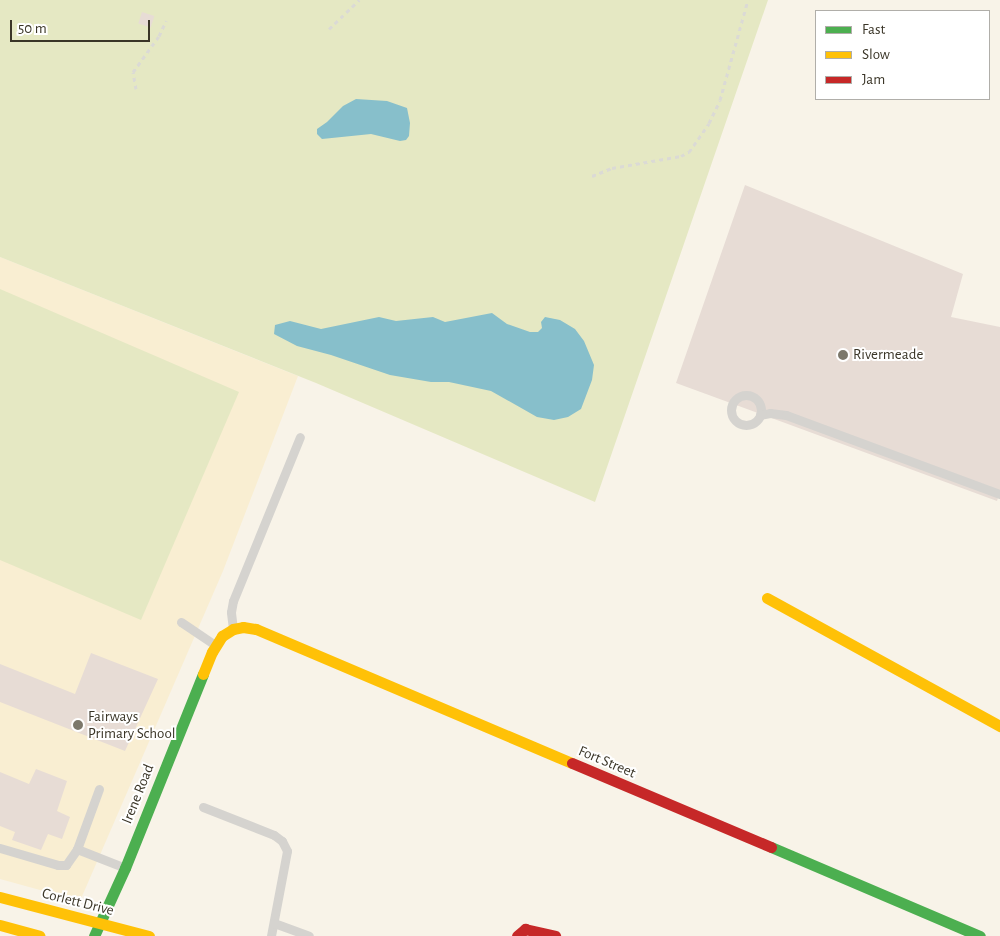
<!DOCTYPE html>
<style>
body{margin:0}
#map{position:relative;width:1000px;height:936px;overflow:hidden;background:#f8f3e8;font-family:"Alegreya Sans",sans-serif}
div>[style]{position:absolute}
.built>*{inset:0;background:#f9eed2}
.green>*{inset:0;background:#e5e8c3}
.water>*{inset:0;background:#87bfcb}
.building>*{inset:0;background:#e7dcd5;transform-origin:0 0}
.path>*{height:3px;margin-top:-1.5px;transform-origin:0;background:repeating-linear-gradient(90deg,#dbdad5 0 4px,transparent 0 8px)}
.lane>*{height:9px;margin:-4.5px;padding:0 4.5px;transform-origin:4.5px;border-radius:4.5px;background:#d5d3cf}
.lane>.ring{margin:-4.5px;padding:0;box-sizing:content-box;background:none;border:9px solid #d5d3cf;border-radius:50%}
.fast>*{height:11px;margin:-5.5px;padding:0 5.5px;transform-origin:5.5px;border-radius:5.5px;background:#4caf50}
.slow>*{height:11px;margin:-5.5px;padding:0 5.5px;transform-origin:5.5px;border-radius:5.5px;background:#ffc107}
.jam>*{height:11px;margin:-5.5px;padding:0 5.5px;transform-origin:5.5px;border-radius:5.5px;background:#c62828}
.dots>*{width:14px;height:14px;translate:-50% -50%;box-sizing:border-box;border:2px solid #fff;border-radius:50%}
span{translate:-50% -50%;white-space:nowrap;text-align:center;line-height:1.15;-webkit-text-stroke:4px #fff;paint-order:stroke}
.poi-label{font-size:15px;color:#3a3527}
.left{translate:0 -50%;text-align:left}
.street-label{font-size:15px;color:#3a3527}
.legend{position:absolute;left:815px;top:10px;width:175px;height:90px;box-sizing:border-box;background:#fff;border:1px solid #b0aea9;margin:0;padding:6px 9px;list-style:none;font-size:15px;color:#3a3527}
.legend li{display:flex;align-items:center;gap:10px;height:25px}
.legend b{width:25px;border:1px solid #b0aea9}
.scale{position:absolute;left:10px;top:20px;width:140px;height:22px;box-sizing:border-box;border:2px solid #3a3527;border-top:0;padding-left:6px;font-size:15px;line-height:18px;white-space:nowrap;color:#3a3527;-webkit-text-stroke:4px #fff;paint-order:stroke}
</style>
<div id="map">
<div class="built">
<i style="clip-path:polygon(0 257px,298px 376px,223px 571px,80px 901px,0 879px)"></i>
</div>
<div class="green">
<i style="clip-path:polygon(0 0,768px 0,595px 502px,316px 383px,0 257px)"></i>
<i style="clip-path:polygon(0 289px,239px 392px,141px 620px,0 560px)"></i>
</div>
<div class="water">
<i style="clip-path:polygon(356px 99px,387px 101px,407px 108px,410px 123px,409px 136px,406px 140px,400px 141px,371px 134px,322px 139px,317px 134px,317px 129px,327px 122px,343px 106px)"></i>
<i style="clip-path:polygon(492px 313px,507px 324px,530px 332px,538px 332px,542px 328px,541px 322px,545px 317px,560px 320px,575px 329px,584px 341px,594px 365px,592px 380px,581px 409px,568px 417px,554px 420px,537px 417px,491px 391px,449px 382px,431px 382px,390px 375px,331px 355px,297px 346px,274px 334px,275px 325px,290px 321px,321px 329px,379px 317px,396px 321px,433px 317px,445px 322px)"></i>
</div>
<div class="building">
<i style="left:142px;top:12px;width:13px;height:12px;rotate:18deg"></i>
<i style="clip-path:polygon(745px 185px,963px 274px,951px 317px,1000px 327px,1000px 491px,997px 501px,676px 383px)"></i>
<i style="clip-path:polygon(91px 653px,158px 679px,125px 751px,0 702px,0 664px,75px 694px)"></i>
<i style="clip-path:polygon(36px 769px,67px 781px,57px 811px,70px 817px,62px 839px,48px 834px,41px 850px,12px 840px,15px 832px,0 826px,0 772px,29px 784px)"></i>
</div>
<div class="path">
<i style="left:329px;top:29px;width:42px;rotate:-44deg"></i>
<i style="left:136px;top:89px;width:17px;rotate:-100deg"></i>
<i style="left:133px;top:72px;width:44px;rotate:-54.2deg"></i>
<i style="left:159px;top:36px;width:17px;rotate:-65deg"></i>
<i style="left:592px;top:176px;width:22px;rotate:-22deg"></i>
<i style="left:612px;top:168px;width:70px;rotate:-9.9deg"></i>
<i style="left:681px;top:156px;width:9px;rotate:-27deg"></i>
<i style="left:689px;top:152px;width:35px;rotate:-55deg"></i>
<i style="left:709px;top:123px;width:25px;rotate:-64deg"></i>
<i style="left:720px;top:100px;width:104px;rotate:-74.4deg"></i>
</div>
<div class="lane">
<i class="ring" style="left:731px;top:395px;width:21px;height:21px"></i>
<i style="left:760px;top:415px;width:10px;rotate:-11deg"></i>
<i style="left:770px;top:413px;width:16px;rotate:7deg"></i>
<i style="left:786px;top:415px;width:228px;rotate:20.3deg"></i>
<i style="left:181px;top:622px;width:40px;rotate:34deg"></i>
<i style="left:233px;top:629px;width:17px;rotate:-97deg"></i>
<i style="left:231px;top:612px;width:11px;rotate:-80deg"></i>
<i style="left:233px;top:601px;width:177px;rotate:-67.8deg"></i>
<i style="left:99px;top:789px;width:64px;rotate:110.1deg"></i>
<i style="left:77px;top:849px;width:49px;rotate:21.4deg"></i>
<i style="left:203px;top:807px;width:76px;rotate:21.5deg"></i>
<i style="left:274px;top:835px;width:10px;rotate:37deg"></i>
<i style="left:282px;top:841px;width:11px;rotate:63deg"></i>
<i style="left:287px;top:851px;width:86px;rotate:100.7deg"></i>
<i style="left:0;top:848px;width:60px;rotate:16.3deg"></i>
<i style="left:58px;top:865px;width:8px"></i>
<i style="left:66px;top:865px;width:19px;rotate:-55deg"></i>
<i style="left:274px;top:923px;width:37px;rotate:20deg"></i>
</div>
<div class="fast">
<i style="left:771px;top:847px;width:227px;rotate:23.1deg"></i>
<i style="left:94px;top:936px;width:75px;rotate:-65.5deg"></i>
<i style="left:125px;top:868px;width:209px;rotate:-68.1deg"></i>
</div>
<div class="slow">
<i style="left:767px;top:598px;width:266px;rotate:28.8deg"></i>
<i style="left:203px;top:674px;width:24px;rotate:-68deg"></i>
<i style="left:212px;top:652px;width:19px;rotate:-58deg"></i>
<i style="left:222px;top:636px;width:13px;rotate:-32deg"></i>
<i style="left:233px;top:629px;width:10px;rotate:-11deg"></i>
<i style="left:243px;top:627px;width:13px;rotate:9deg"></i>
<i style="left:256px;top:629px;width:343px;rotate:23deg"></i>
<i style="left:0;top:897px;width:154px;rotate:14.7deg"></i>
<i style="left:0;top:925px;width:41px;rotate:15.4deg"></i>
</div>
<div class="jam">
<i style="left:572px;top:763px;width:216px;rotate:22.9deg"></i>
<i style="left:517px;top:936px;width:11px;rotate:-41deg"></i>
<i style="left:525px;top:929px;width:31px;rotate:13deg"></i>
</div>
<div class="dots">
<i style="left:843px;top:355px;background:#7c786b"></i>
<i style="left:78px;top:725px;background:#7c786b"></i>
</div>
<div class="poi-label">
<span class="left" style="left:853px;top:355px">Rivermeade</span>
<span class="left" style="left:88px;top:725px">Fairways<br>Primary School</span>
</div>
<div class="street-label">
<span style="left:607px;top:762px;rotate:23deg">Fort Street</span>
<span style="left:138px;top:794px;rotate:-68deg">Irene Road</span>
<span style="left:78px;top:902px;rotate:14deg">Corlett Drive</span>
</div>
<ul class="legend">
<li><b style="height:6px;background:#4caf50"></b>Fast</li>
<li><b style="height:6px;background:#ffc107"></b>Slow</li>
<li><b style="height:6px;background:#c62828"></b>Jam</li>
</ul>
<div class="scale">50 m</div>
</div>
